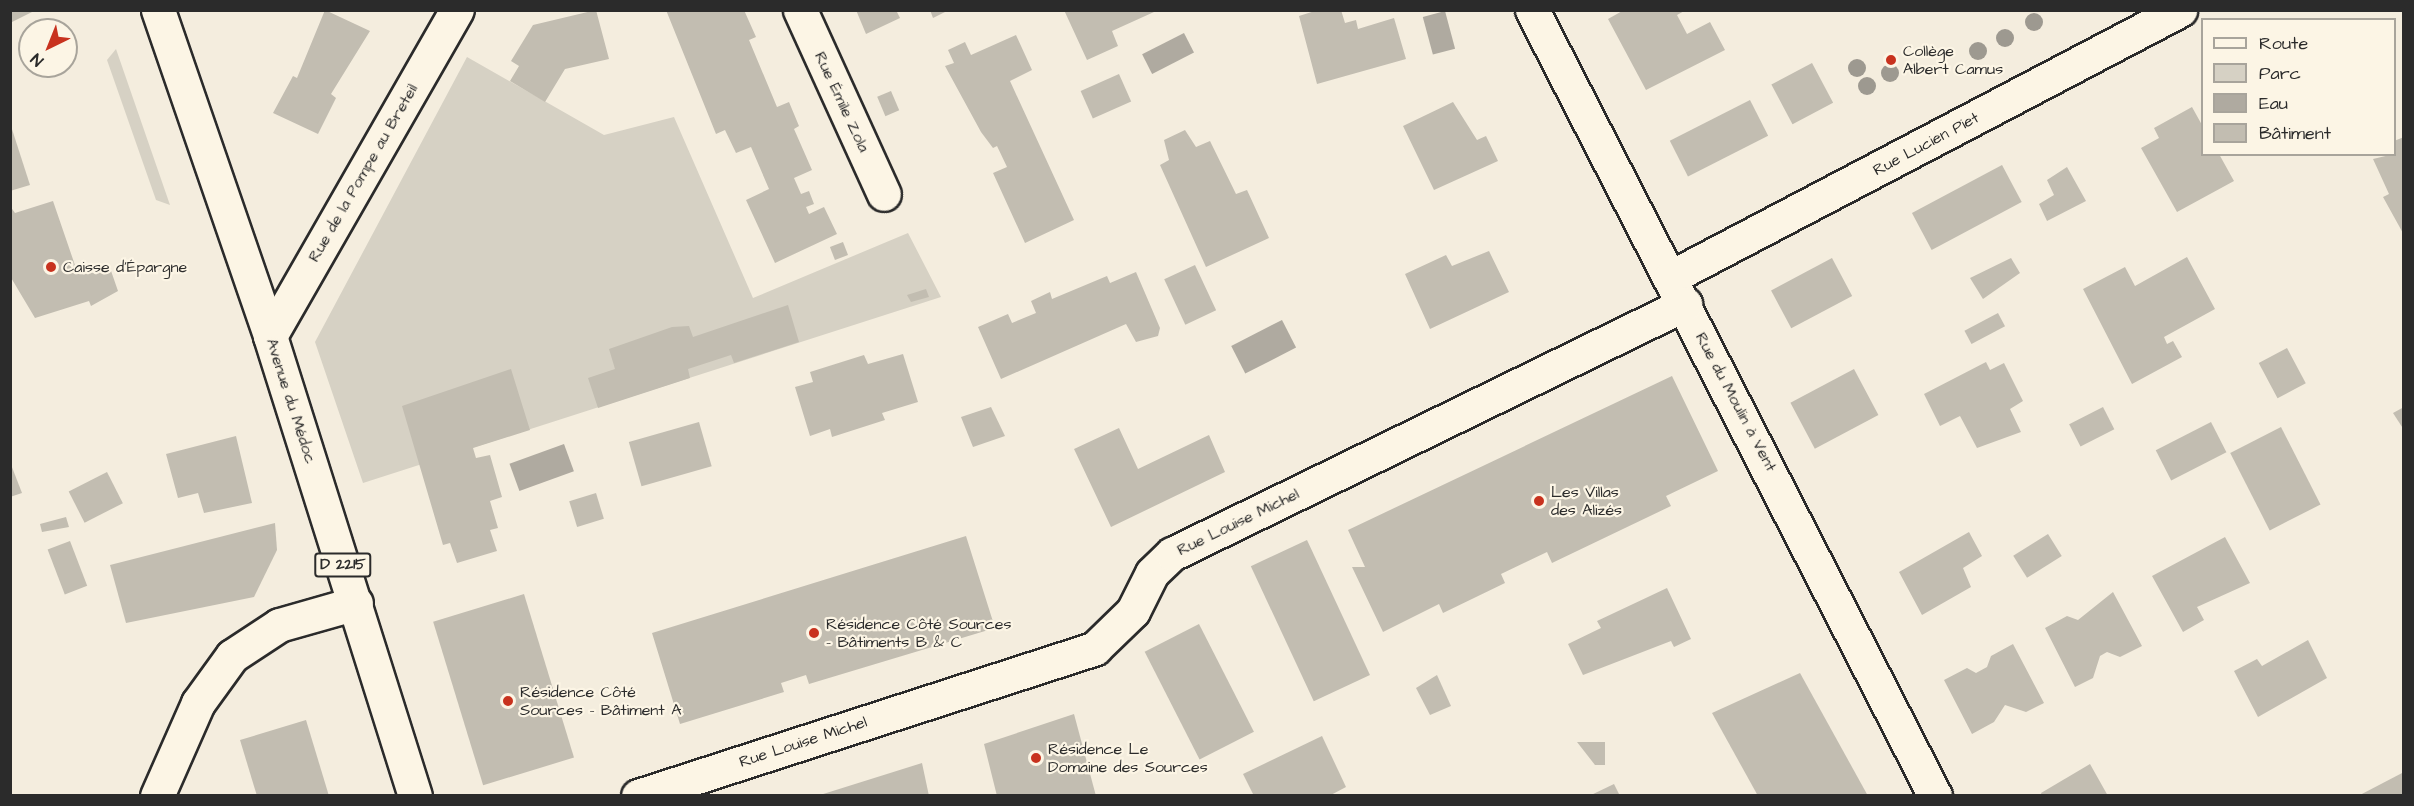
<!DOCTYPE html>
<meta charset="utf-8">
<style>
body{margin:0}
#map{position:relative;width:2414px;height:806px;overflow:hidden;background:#f4edde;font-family:"Architects Daughter",sans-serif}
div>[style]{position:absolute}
.green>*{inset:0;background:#d6d1c4}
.water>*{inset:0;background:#afaaa0;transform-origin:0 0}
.building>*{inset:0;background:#c2bdb1;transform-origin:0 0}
.roads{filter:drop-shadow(2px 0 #2b2b2b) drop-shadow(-2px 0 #2b2b2b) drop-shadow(0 2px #2b2b2b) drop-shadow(0 -2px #2b2b2b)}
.street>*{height:33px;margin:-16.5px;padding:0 16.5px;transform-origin:16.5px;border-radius:16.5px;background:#fcf5e5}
.primary>*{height:33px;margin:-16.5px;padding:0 16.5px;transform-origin:16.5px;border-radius:16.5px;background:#fcf5e5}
.trees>*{width:18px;height:18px;margin:-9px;border-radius:50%;background:#9d9990}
.dots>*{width:16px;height:16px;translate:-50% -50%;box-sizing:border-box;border:3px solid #fcf5e5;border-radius:50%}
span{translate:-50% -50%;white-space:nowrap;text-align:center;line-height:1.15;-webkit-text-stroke:4.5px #fcf5e5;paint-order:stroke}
.shield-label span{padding:2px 4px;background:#fcf5e5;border:2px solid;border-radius:4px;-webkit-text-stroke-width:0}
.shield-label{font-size:15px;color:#2b2b2b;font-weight:700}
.poi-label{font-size:16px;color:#2b2b2b}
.left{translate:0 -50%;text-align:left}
.street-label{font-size:16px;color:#2b2b2b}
.frame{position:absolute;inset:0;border:12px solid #2b2b2b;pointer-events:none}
.legend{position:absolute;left:2201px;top:18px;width:195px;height:138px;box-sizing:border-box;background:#fcf5e5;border:2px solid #a8a49b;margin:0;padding:8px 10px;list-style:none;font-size:18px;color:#2b2b2b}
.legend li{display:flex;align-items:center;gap:12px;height:30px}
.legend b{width:30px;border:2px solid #a8a49b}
.north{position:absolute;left:18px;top:18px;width:60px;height:60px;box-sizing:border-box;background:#fcf5e5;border:2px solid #a8a49b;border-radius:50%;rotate:223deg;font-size:16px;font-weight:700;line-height:24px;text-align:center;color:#2b2b2b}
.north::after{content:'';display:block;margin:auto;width:21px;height:27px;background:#c8321e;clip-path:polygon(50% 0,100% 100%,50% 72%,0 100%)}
</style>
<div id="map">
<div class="green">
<i style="clip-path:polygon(116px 49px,170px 205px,156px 200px,107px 60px)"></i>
<i style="clip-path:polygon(467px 57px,604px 135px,674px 117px,753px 298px,908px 233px,941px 297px,363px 483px,315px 342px)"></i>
</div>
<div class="water">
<i style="left:1445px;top:11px;width:39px;height:23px;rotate:75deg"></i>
<i style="left:1184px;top:33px;width:22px;height:47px;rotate:63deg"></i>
<i style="left:1282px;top:320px;width:31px;height:57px;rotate:63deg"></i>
<i style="left:564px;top:444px;width:29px;height:58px;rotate:70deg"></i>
</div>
<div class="building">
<i style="clip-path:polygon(10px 10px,31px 10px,32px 12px,10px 23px)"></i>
<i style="clip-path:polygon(325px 10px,370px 31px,331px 94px,336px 98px,318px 134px,273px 113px,293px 76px,297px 78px)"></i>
<i style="clip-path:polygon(596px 10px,609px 59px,565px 69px,545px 102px,510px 81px,519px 66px,511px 61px,533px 25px)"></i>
<i style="clip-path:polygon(666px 10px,744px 10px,756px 37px,749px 40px,777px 107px,789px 102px,799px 126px,794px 129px,812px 170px,794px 178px,801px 194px,809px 191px,814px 204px,806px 207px,809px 214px,824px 207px,837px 234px,775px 263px,746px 200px,769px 189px,751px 147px,736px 153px,725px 130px,716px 134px)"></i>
<i style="clip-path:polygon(856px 10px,896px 10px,900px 18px,866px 34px)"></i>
<i style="clip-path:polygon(930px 10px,949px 10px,933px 18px)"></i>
<i style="clip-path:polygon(1064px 10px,1153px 10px,1154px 12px,1112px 31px,1118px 46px,1087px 60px)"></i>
<i style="clip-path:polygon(1318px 10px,1341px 10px,1345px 23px,1356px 20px,1358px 29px,1394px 18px,1406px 59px,1317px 84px,1299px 16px)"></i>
<i style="clip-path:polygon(1624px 10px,1686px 10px,1677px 15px,1687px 34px,1710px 22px,1725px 50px,1646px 90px,1608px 19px)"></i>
<i style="clip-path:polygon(1016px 35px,1032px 70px,1010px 81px,1074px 220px,1025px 243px,993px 173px,1007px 167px,997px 146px,993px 148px,981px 132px,945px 66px,954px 63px,948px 50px,965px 42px,971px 55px)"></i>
<i style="left:1812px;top:63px;width:45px;height:46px;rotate:62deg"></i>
<i style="left:1119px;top:74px;width:30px;height:42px;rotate:66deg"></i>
<i style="left:891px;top:91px;width:21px;height:15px;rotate:67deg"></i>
<i style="left:1750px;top:100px;width:40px;height:90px;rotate:63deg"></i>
<i style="clip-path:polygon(1453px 102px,1477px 140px,1486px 136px,1498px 161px,1434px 190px,1403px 126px)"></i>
<i style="clip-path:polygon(2192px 107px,2202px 125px,2202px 154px,2219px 154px,2234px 181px,2177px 212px,2141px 148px,2159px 138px,2154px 128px)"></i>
<i style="clip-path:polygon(10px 123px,30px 185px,10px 191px)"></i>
<i style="clip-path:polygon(1185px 130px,1196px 147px,1210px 141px,1236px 194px,1247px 190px,1269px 238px,1206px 267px,1160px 165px,1169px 160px,1164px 140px)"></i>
<i style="clip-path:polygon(2404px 137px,2404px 235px,2383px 197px,2389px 194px,2373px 159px,2394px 154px,2394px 141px)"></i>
<i style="left:2002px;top:165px;width:42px;height:102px;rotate:62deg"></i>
<i style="clip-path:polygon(2067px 167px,2086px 201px,2047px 221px,2039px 204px,2054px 195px,2047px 180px)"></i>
<i style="clip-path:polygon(53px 201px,78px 274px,109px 265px,118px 291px,91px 306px,89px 301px,35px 318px,10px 276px,10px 206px,15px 213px)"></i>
<i style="left:843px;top:242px;width:14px;height:14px;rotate:69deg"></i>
<i style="clip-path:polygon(1489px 251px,1509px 292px,1430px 329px,1405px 274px,1446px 255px,1452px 266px)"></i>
<i style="clip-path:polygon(2187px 257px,2215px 309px,2164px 337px,2167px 344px,2173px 341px,2182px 357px,2132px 384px,2083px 289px,2125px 267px,2135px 286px)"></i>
<i style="left:1832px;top:258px;width:43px;height:69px;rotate:62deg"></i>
<i style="clip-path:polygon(2011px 258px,2020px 273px,1983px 299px,1970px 278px)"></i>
<i style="left:1195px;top:265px;width:50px;height:34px;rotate:65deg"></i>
<i style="clip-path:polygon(1136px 272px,1160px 328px,1158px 336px,1136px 342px,1126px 324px,1001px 379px,978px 327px,1008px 314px,1012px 323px,1036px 313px,1031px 301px,1050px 292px,1052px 299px,1107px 276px,1110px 283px)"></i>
<i style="clip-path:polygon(926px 289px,929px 297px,911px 302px,907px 295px)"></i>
<i style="clip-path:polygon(788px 305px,799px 342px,734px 363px,731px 355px,688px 369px,690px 378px,598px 408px,588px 378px,615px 369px,609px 349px,672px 327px,689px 326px,693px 337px)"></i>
<i style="left:1998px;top:313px;width:15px;height:38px;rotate:62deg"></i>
<i style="left:2287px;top:348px;width:40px;height:32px;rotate:62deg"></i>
<i style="clip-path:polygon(903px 354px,918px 402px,882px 413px,885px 420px,832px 437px,830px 429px,810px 436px,795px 387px,813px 382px,810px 372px,864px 355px,868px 364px)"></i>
<i style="clip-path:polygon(1986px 362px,1990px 370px,2004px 363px,2023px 401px,2010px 409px,2021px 432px,1977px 448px,1960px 416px,1940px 426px,1924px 394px)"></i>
<i style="clip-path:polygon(511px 369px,530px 430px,473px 448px,476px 458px,490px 455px,502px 497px,490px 501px,498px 528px,490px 530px,497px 551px,457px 563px,450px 543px,443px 545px,402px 406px)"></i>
<i style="left:1854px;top:369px;width:52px;height:72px;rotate:62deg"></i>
<i style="clip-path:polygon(1672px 376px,1718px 471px,1666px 496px,1671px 506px,1552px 563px,1547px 552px,1501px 574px,1505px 583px,1443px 613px,1439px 604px,1383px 632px,1352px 567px,1365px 567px,1348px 530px)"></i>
<i style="clip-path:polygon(991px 407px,1005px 436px,973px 447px,961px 417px)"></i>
<i style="left:2103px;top:407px;width:25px;height:38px;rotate:63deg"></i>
<i style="clip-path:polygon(2404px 407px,2404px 430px,2393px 413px)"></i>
<i style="left:699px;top:422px;width:46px;height:73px;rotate:74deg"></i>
<i style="left:2211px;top:422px;width:34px;height:62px;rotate:63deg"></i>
<i style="left:2281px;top:427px;width:87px;height:57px;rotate:63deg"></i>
<i style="clip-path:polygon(1119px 428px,1138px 469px,1209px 435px,1225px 472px,1111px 527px,1074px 449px)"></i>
<i style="clip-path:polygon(236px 436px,252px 503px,204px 513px,198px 493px,178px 498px,166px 454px)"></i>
<i style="clip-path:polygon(10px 462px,22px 493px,10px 497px)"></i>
<i style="left:107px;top:472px;width:35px;height:43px;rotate:63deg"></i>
<i style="left:596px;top:493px;width:27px;height:28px;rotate:73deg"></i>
<i style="clip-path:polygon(66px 517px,69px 527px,42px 532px,40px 524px)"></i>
<i style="clip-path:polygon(275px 523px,277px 550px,254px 597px,126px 623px,110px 565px)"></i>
<i style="clip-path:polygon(1969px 532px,1982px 556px,1963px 568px,1971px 587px,1922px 615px,1899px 572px)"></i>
<i style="left:2048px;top:534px;width:26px;height:41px;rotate:58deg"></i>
<i style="clip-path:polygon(966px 536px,995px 628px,809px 684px,806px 675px,781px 683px,784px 692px,680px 724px,652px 633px)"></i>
<i style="clip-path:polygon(2225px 537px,2250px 583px,2197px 607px,2204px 620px,2183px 632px,2152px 576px)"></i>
<i style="left:1307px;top:540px;width:149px;height:62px;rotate:65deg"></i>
<i style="left:70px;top:541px;width:48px;height:24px;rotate:69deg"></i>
<i style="clip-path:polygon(1667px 588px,1691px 639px,1674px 647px,1671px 641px,1583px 675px,1568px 644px,1601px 628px,1597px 621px)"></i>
<i style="clip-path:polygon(2113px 592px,2142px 646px,2120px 657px,2107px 652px,2100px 656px,2093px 678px,2075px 687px,2045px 628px,2067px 616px,2078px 620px)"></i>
<i style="left:524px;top:594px;width:171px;height:95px;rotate:73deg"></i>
<i style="left:1199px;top:624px;width:121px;height:61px;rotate:63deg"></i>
<i style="clip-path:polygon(2308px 640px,2327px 678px,2258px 717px,2234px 671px,2257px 659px,2262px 666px)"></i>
<i style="clip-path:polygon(2013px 644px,2044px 703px,2026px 712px,2005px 705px,1994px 722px,1972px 734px,1944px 680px,1967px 668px,1976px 673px,1987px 667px,1991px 656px)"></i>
<i style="clip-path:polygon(1800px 673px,1868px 796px,1758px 796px,1712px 713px)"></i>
<i style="clip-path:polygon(1437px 675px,1451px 706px,1430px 715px,1416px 688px)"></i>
<i style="clip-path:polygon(1074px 714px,1096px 796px,997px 796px,984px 744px)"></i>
<i style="clip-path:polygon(306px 720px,329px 796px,257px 796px,240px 740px)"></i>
<i style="clip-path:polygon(1322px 736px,1346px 787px,1329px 796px,1254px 796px,1243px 774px)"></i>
<i style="clip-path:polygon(1577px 742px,1605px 742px,1605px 765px,1595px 765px)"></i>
<i style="clip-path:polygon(922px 763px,929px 796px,820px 796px,820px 795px)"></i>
<i style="clip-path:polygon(2090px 764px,2108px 796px,2042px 796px,2041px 793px)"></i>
<i style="clip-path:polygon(2404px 772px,2404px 796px,2358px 796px)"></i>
<i style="clip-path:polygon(1614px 784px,1620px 796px,1589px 796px)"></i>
</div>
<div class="roads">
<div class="street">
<i style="left:800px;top:10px;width:202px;rotate:65.5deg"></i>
<i style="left:1532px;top:10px;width:883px;rotate:62.85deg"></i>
<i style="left:1671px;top:277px;width:575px;rotate:-27.68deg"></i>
<i style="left:270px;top:336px;width:376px;rotate:-60.2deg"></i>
<i style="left:157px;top:796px;width:102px;rotate:-66.2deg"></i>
<i style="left:198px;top:703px;width:58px;rotate:-54.1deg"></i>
<i style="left:232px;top:656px;width:56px;rotate:-33.4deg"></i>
<i style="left:279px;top:625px;width:80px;rotate:-15.9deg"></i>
<i style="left:638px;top:796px;width:480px;rotate:-17.9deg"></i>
<i style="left:1095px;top:648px;width:53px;rotate:-44.2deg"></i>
<i style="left:1133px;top:611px;width:42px;rotate:-63.4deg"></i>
<i style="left:1152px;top:573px;width:28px;rotate:-44deg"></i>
<i style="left:1172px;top:554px;width:571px;rotate:-25.98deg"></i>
</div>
<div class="primary">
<i style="left:158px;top:10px;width:345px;rotate:71deg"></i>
<i style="left:270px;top:336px;width:482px;rotate:72.5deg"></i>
</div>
</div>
<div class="trees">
<i style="left:2034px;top:22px"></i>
<i style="left:2005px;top:38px"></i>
<i style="left:1978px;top:51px"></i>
<i style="left:1857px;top:68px"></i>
<i style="left:1890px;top:73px"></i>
<i style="left:1867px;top:86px"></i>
</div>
<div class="dots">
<i style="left:1891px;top:60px;background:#c8321e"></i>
<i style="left:51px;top:267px;background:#c8321e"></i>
<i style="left:1539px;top:501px;background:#c8321e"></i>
<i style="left:814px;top:633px;background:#c8321e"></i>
<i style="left:508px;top:701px;background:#c8321e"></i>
<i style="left:1036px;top:758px;background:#c8321e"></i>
</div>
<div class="shield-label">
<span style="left:343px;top:565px">D 2215</span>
</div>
<div class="poi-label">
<span class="left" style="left:1903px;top:60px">Collège<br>Albert Camus</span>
<span class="left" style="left:63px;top:267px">Caisse d'Épargne</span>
<span class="left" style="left:1551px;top:501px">Les Villas<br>des Alizés</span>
<span class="left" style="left:826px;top:633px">Résidence Côté Sources<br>- Bâtiments B &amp; C</span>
<span class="left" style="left:520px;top:701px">Résidence Côté<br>Sources - Bâtiment A</span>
<span class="left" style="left:1048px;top:758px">Résidence Le<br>Domaine des Sources</span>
</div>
<div class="street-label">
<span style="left:842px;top:102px;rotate:65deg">Rue Émile Zola</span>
<span style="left:1926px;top:144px;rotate:-28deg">Rue Lucien Piet</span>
<span style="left:363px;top:173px;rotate:-60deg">Rue de la Pompe au Breteil</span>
<span style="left:291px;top:401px;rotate:72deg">Avenue du Médoc</span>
<span style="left:1736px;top:402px;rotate:62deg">Rue du Moulin à Vent</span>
<span style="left:1238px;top:522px;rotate:-26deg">Rue Louise Michel</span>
<span style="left:803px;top:742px;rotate:-18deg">Rue Louise Michel</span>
</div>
<div class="frame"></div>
<ul class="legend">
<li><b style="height:8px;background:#fcf5e5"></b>Route</li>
<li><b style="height:16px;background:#d6d1c4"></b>Parc</li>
<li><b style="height:16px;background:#afaaa0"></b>Eau</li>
<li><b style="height:16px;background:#c2bdb1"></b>Bâtiment</li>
</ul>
<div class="north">N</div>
</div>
